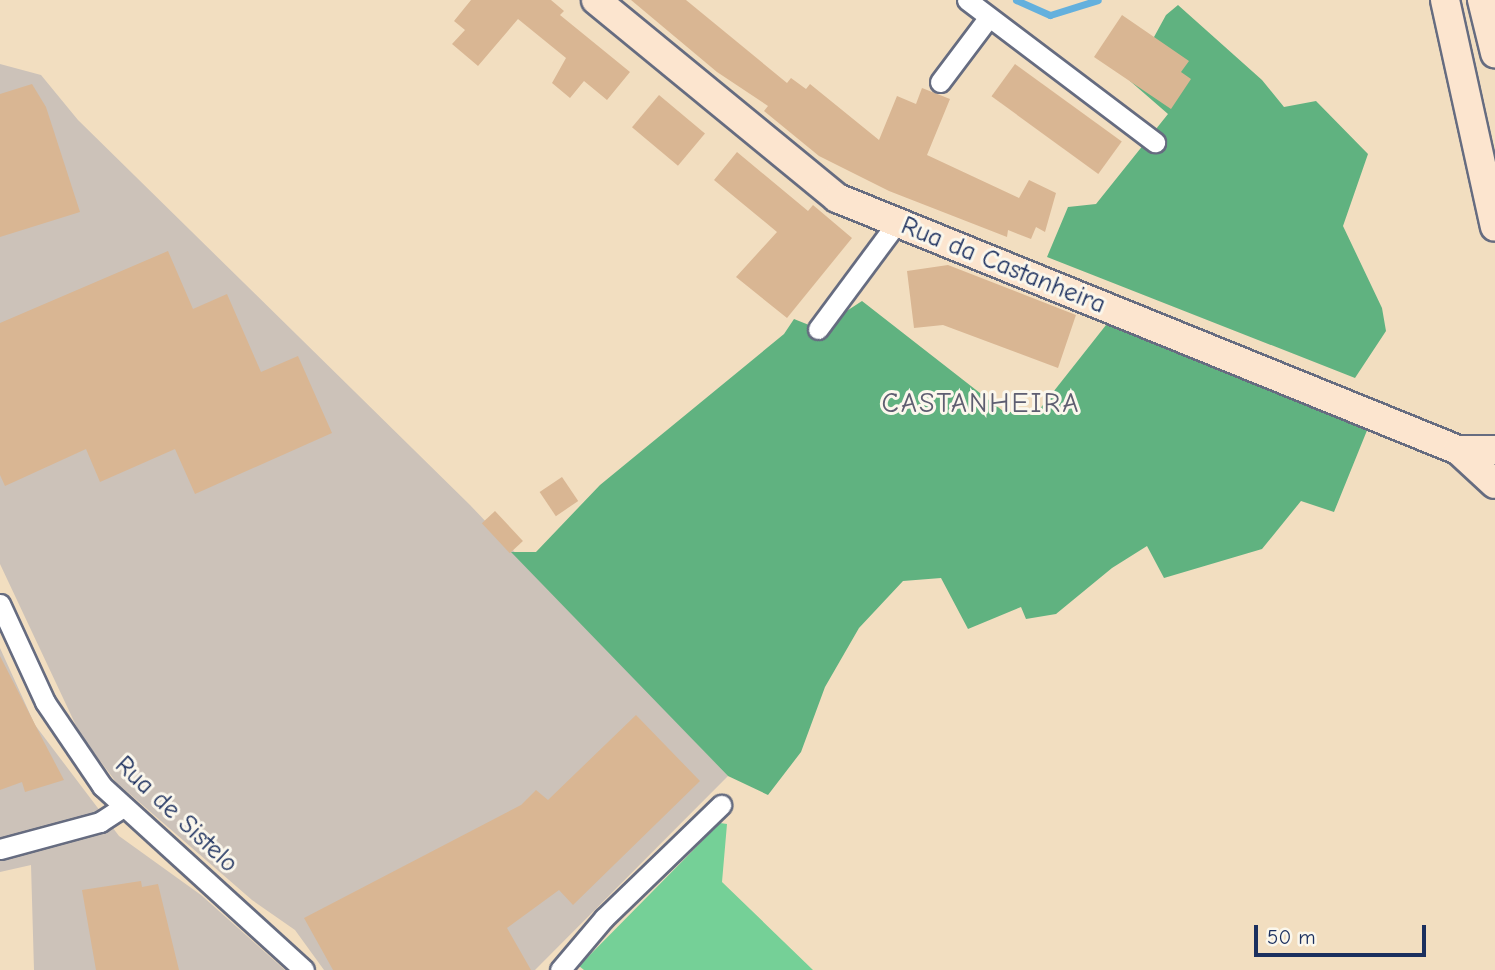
<!DOCTYPE html>
<style>
body{margin:0}
#map{position:relative;width:1495px;height:970px;overflow:hidden;background:#f2dec0;font-family:"Comic Neue",sans-serif}
div>[style]{position:absolute}
.industrial>*{inset:0;background:#ccc2b9}
.green>*{inset:0;background:#75d097}
.forest>*{inset:0;background:#60b280}
.stream>*{height:7px;margin:-3.5px;padding:0 3.5px;transform-origin:3.5px;border-radius:3.5px;background:#64b0dd}
.building>*{inset:0;background:#d9b693;transform-origin:0 0}
.roads{filter:drop-shadow(2px 0 #666c80) drop-shadow(-2px 0 #666c80) drop-shadow(0 2px #666c80) drop-shadow(0 -2px #666c80)}
.street>*{height:19px;margin:-9.5px;padding:0 9.5px;transform-origin:9.5px;border-radius:9.5px;background:#fff}
.secondary>*{height:28px;margin:-14px;padding:0 14px;transform-origin:14px;border-radius:14px;background:#fce5cf}
span{translate:-50% -50%;white-space:nowrap;text-align:center;line-height:1.15;-webkit-text-stroke:6px #fbf7ec;paint-order:stroke}
.street-label{font-size:26px;color:#1b2f5e}
.neighbourhood-label{font-size:28px;color:#5e5e71;letter-spacing:2px}
.scale{position:absolute;left:1254px;top:925px;width:172px;height:32px;box-sizing:border-box;border:4px solid #1b2f5e;border-top:0;padding-left:9px;font-size:21px;line-height:24px;white-space:nowrap;color:#1b2f5e;-webkit-text-stroke:5px #fbf7ec;paint-order:stroke}
</style>
<div id="map">
<div class="industrial">
<i style="clip-path:polygon(0 64px,41px 75px,78px 120px,470px 505px,728px 776px,535px 970px,324px 970px,295px 930px,252px 900px,116px 782px,80px 734px,0 564px)"></i>
<i style="clip-path:polygon(0 648px,35px 725px,119px 836px,201px 895px,285px 970px,34px 970px,31px 865px,0 872px)"></i>
</div>
<div class="green">
<i style="clip-path:polygon(720px 823px,727px 824px,722px 882px,813px 970px,584px 970px,579px 966px)"></i>
</div>
<div class="forest">
<i style="clip-path:polygon(1178px 5px,1262px 80px,1284px 107px,1316px 101px,1368px 154px,1343px 226px,1382px 308px,1386px 331px,1355px 378px,1047px 257px,1068px 207px,1096px 204px,1168px 114px,1130px 81px,1166px 15px)"></i>
<i style="clip-path:polygon(862px 301px,1003px 411px,1035px 415px,1110px 320px,1368px 428px,1334px 512px,1301px 501px,1262px 549px,1164px 578px,1147px 546px,1112px 568px,1056px 614px,1026px 619px,1021px 607px,968px 629px,941px 578px,903px 581px,859px 628px,825px 687px,801px 752px,768px 795px,728px 776px,511px 552px,536px 552px,600px 485px,784px 334px,794px 319px,819px 329px)"></i>
</div>
<div class="stream">
<i style="left:1016px;top:0;width:37px;rotate:24deg"></i>
<i style="left:1050px;top:15px;width:50px;rotate:-17.4deg"></i>
</div>
<div class="building">
<i style="clip-path:polygon(471px 0,551px 0,564px 11px,560px 15px,630px 72px,607px 100px,584px 81px,570px 98px,552px 83px,566px 58px,518px 19px,478px 66px,452px 44px,465px 30px,454px 21px)"></i>
<i style="clip-path:polygon(631px 0,686px 0,787px 83px,791px 78px,806px 89px,810px 84px,879px 140px,897px 96px,916px 104px,922px 88px,950px 99px,927px 155px,1019px 198px,1029px 180px,1056px 193px,1045px 232px,1036px 227px,1031px 239px,1008px 230px,1007px 237px,889px 191px,819px 156px,764px 111px,768px 106px,717px 72px)"></i>
<i style="clip-path:polygon(1122px 15px,1189px 61px,1181px 72px,1191px 79px,1171px 109px,1094px 57px)"></i>
<i style="left:1015px;top:64px;width:132px;height:40px;rotate:36deg"></i>
<i style="clip-path:polygon(32px 84px,46px 107px,80px 212px,0 237px,0 94px)"></i>
<i style="left:659px;top:95px;width:60px;height:42px;rotate:40deg"></i>
<i style="clip-path:polygon(737px 152px,808px 211px,813px 205px,852px 238px,787px 318px,736px 277px,777px 232px,714px 180px)"></i>
<i style="clip-path:polygon(168px 251px,193px 309px,227px 294px,261px 372px,298px 356px,332px 433px,195px 494px,175px 449px,100px 482px,86px 449px,5px 486px,0 475px,0 323px)"></i>
<i style="clip-path:polygon(948px 265px,1076px 315px,1058px 368px,943px 325px,914px 328px,907px 271px)"></i>
<i style="left:562px;top:477px;width:29px;height:27px;rotate:56deg"></i>
<i style="left:495px;top:511px;width:41px;height:18px;rotate:47deg"></i>
<i style="clip-path:polygon(0 656px,44px 742px,64px 780px,25px 792px,22px 782px,0 790px)"></i>
<i style="clip-path:polygon(636px 715px,700px 781px,573px 905px,559px 890px,507px 928px,531px 970px,333px 970px,304px 918px,521px 805px,536px 790px,548px 800px)"></i>
<i style="clip-path:polygon(141px 881px,142px 887px,158px 884px,179px 970px,96px 970px,82px 890px)"></i>
</div>
<div class="roads">
<div class="street">
<i style="left:967px;top:0;width:236px;rotate:37.1deg"></i>
<i style="left:940px;top:82px;width:81px;rotate:-53deg"></i>
<i style="left:818px;top:329px;width:131px;rotate:-53.4deg"></i>
<i style="left:0;top:604px;width:108px;rotate:65.3deg"></i>
<i style="left:45px;top:702px;width:102px;rotate:55.8deg"></i>
<i style="left:102px;top:786px;width:273px;rotate:42.3deg"></i>
<i style="left:0;top:849px;width:104px;rotate:-15.1deg"></i>
<i style="left:100px;top:822px;width:27px;rotate:-33deg"></i>
<i style="left:560px;top:970px;width:68px;rotate:-49.8deg"></i>
<i style="left:604px;top:918px;width:163px;rotate:-44deg"></i>
</div>
<div class="secondary">
<i style="left:596px;top:0;width:312px;rotate:39.4deg"></i>
<i style="left:837px;top:198px;width:670px;rotate:22.09deg"></i>
<i style="left:1458px;top:450px;width:50px;rotate:42.6deg"></i>
<i style="left:1445px;top:0;width:232px;rotate:77.6deg"></i>
<i style="left:1482px;top:0;width:55px;rotate:76.2deg"></i>
<i style="left:1458px;top:450px;width:37px"></i>
</div>
</div>
<div class="street-label">
<span style="left:1003px;top:266px;rotate:22deg">Rua da Castanheira</span>
<span style="left:176px;top:815px;rotate:43deg">Rua de Sistelo</span>
</div>
<div class="neighbourhood-label">
<span style="left:981px;top:403px">CASTANHEIRA</span>
</div>
<div class="scale">50 m</div>
</div>
